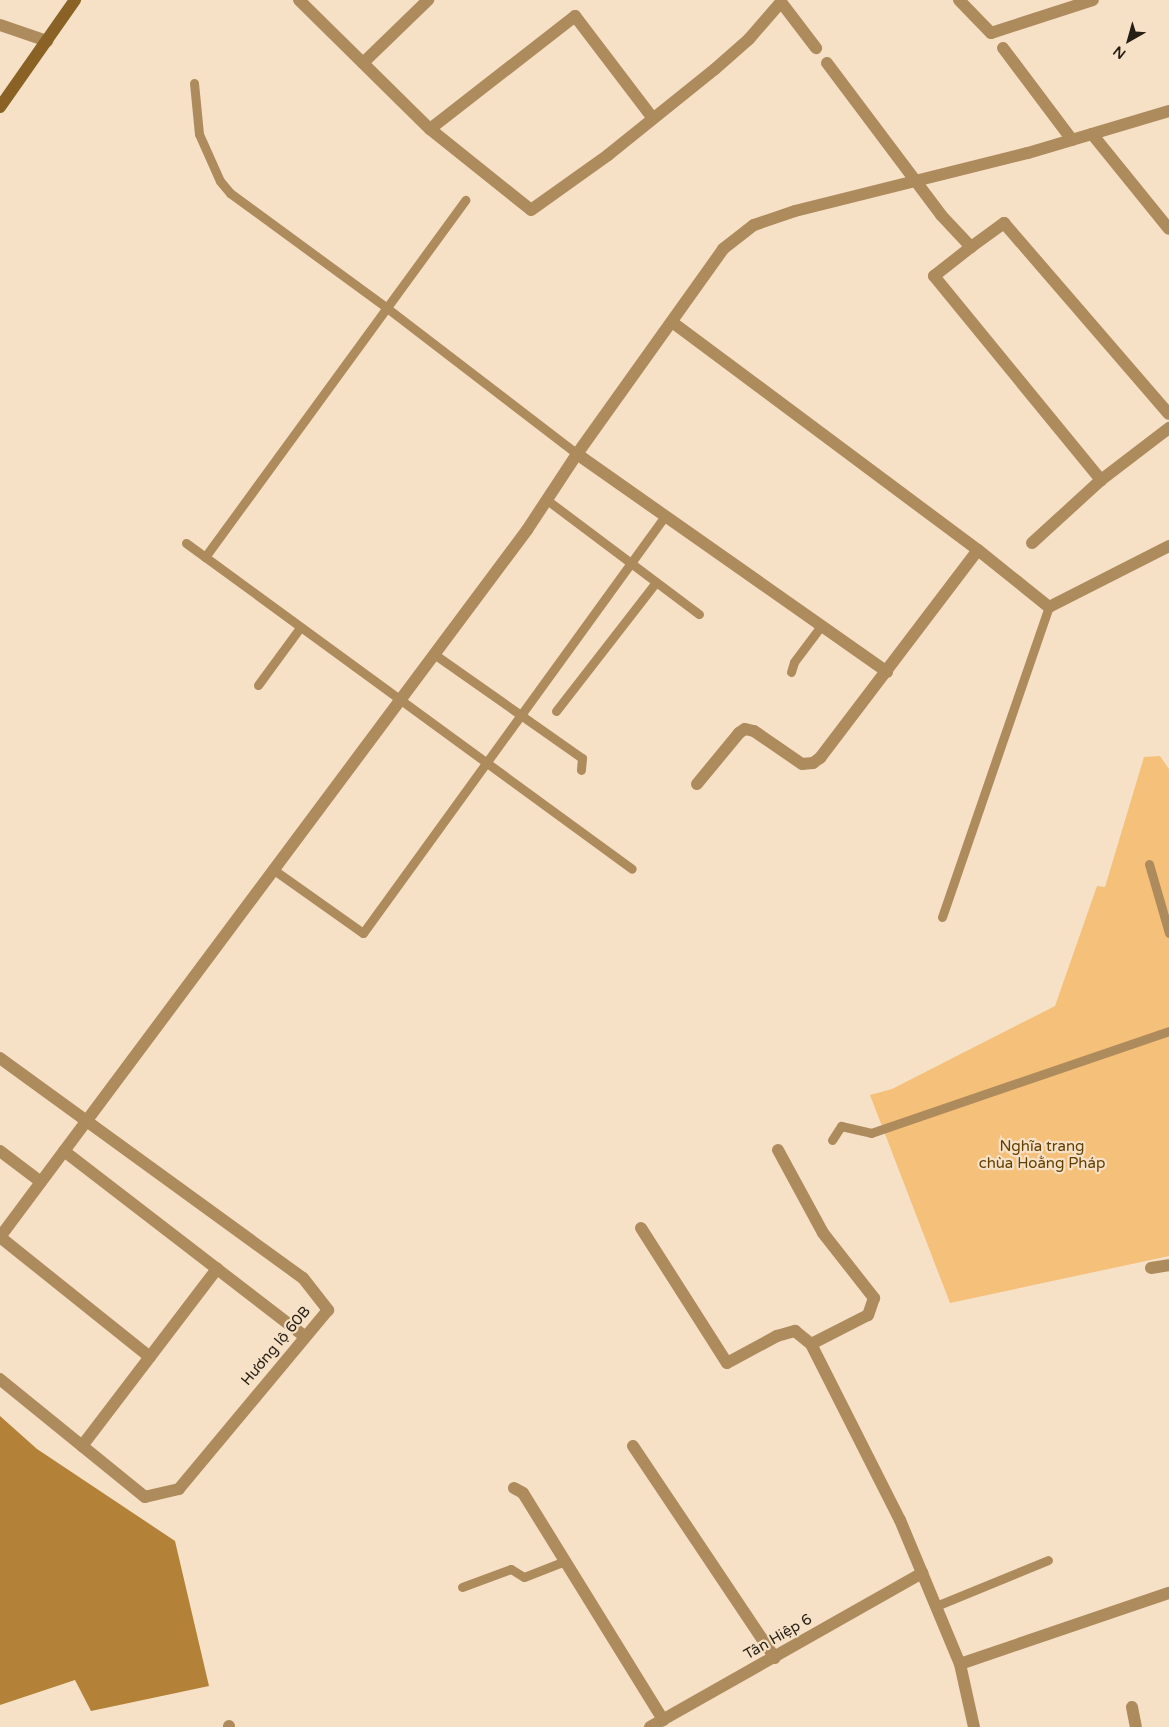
<!DOCTYPE html>
<meta charset="utf-8">
<style>
body{margin:0}
#map{position:relative;width:1169px;height:1727px;overflow:hidden;background:#f6e1c7;font-family:"Varela Round",sans-serif}
div>[style]{position:absolute}
.green>*{inset:0;background:#f5c079}
.water>*{inset:0;background:#b38137}
.lane>*{height:9px;margin:-4.5px;padding:0 4.5px;transform-origin:4.5px;border-radius:4.5px;background:#ae8b5d}
.street>*{height:12px;margin:-6px;padding:0 6px;transform-origin:6px;border-radius:6px;background:#ae8b5d}
.secondary>*{height:12px;margin:-6px;padding:0 6px;transform-origin:6px;border-radius:6px;background:#8a6226}
span{translate:-50% -50%;white-space:nowrap;text-align:center;line-height:1.15;-webkit-text-stroke:4.5px #f6e1c7;paint-order:stroke}
.park-label{font-size:15px;color:#613e01}
.street-label{font-size:15px;color:#251e14}
.north{position:absolute;left:1104px;top:15px;width:50px;height:50px;-webkit-text-stroke:4px #f6e1c7;paint-order:stroke;rotate:218deg;font-size:14px;font-weight:700;line-height:20px;text-align:center;color:#251e14}
.north::after{content:'';display:block;margin:auto;width:18px;height:22px;background:#251e14;clip-path:polygon(50% 0,100% 100%,50% 72%,0 100%)}
</style>
<div id="map">
<div class="green">
<i style="clip-path:polygon(1160px 756px,1169px 769px,1169px 1256px,950px 1303px,870px 1095px,892px 1089px,1055px 1006px,1097px 886px,1105px 887px,1144px 757px)"></i>
</div>
<div class="water">
<i style="clip-path:polygon(0 1416px,37px 1449px,175px 1541px,209px 1686px,91px 1711px,75px 1680px,0 1705px)"></i>
</div>
<div class="lane">
<i style="left:194px;top:83px;width:51px;rotate:84.4deg"></i>
<i style="left:199px;top:134px;width:51px;rotate:65.9deg"></i>
<i style="left:220px;top:181px;width:16px;rotate:50deg"></i>
<i style="left:230px;top:193px;width:195px;rotate:36.2deg"></i>
<i style="left:387px;top:308px;width:240px;rotate:37.5deg"></i>
<i style="left:547px;top:500px;width:190px;rotate:36.9deg"></i>
<i style="left:186px;top:543px;width:552px;rotate:36.16deg"></i>
<i style="left:205px;top:557px;width:442px;rotate:-53.9deg"></i>
<i style="left:434px;top:654px;width:181px;rotate:35.1deg"></i>
<i style="left:582px;top:758px;width:12px;rotate:95deg"></i>
<i style="left:791px;top:672px;width:10px;rotate:-73deg"></i>
<i style="left:794px;top:662px;width:45px;rotate:-53.1deg"></i>
<i style="left:258px;top:685px;width:69px;rotate:-53.8deg"></i>
<i style="left:556px;top:711px;width:163px;rotate:-52.2deg"></i>
<i style="left:1149px;top:864px;width:72px;rotate:73.8deg"></i>
<i style="left:274px;top:870px;width:109px;rotate:35.3deg"></i>
<i style="left:363px;top:933px;width:515px;rotate:-54.09deg"></i>
<i style="left:942px;top:917px;width:328px;rotate:-71deg"></i>
<i style="left:832px;top:1140px;width:17px;rotate:-57deg"></i>
<i style="left:841px;top:1126px;width:31px;rotate:13deg"></i>
<i style="left:871px;top:1133px;width:315px;rotate:-18.9deg"></i>
<i style="left:462px;top:1587px;width:52px;rotate:-20.2deg"></i>
<i style="left:511px;top:1569px;width:15px;rotate:32deg"></i>
<i style="left:524px;top:1577px;width:44px;rotate:-21.3deg"></i>
<i style="left:936px;top:1606px;width:121px;rotate:-22.3deg"></i>
</div>
<div class="street">
<i style="left:299px;top:0;width:184px;rotate:44.6deg"></i>
<i style="left:430px;top:129px;width:129px;rotate:38.7deg"></i>
<i style="left:531px;top:210px;width:95px;rotate:-35.5deg"></i>
<i style="left:608px;top:155px;width:137px;rotate:-38.8deg"></i>
<i style="left:715px;top:69px;width:45px;rotate:-41.4deg"></i>
<i style="left:749px;top:39px;width:49px;rotate:-49.1deg"></i>
<i style="left:781px;top:2px;width:58px;rotate:52.7deg"></i>
<i style="left:959px;top:0;width:46px;rotate:45.9deg"></i>
<i style="left:991px;top:33px;width:107px;rotate:-17.9deg"></i>
<i style="left:0;top:25px;width:50px;rotate:18.8deg"></i>
<i style="left:1003px;top:48px;width:115px;rotate:53.1deg"></i>
<i style="left:363px;top:63px;width:91px;rotate:-44.1deg"></i>
<i style="left:827px;top:63px;width:190px;rotate:53.1deg"></i>
<i style="left:941px;top:215px;width:44px;rotate:46.8deg"></i>
<i style="left:971px;top:247px;width:41px;rotate:-36deg"></i>
<i style="left:1004px;top:223px;width:252px;rotate:49.2deg"></i>
<i style="left:430px;top:129px;width:184px;rotate:-37.9deg"></i>
<i style="left:575px;top:16px;width:127px;rotate:52.7deg"></i>
<i style="left:1092px;top:134px;width:122px;rotate:51deg"></i>
<i style="left:971px;top:247px;width:47px;rotate:141.9deg"></i>
<i style="left:934px;top:276px;width:264px;rotate:50.7deg"></i>
<i style="left:672px;top:322px;width:382px;rotate:36.7deg"></i>
<i style="left:978px;top:550px;width:91px;rotate:38.8deg"></i>
<i style="left:1049px;top:607px;width:135px;rotate:-26.9deg"></i>
<i style="left:577px;top:454px;width:379px;rotate:35.1deg"></i>
<i style="left:1032px;top:543px;width:93px;rotate:-42.4deg"></i>
<i style="left:1101px;top:480px;width:86px;rotate:-37.4deg"></i>
<i style="left:697px;top:784px;width:66px;rotate:-50.5deg"></i>
<i style="left:739px;top:733px;width:7px;rotate:-34deg"></i>
<i style="left:745px;top:729px;width:9px;rotate:13deg"></i>
<i style="left:754px;top:731px;width:58px;rotate:34.5deg"></i>
<i style="left:802px;top:764px;width:11px;rotate:-5deg"></i>
<i style="left:813px;top:763px;width:9px;rotate:-36deg"></i>
<i style="left:820px;top:758px;width:261px;rotate:-52.8deg"></i>
<i style="left:0;top:1058px;width:374px;rotate:36deg"></i>
<i style="left:303px;top:1278px;width:41px;rotate:52deg"></i>
<i style="left:328px;top:1310px;width:233px;rotate:129.8deg"></i>
<i style="left:179px;top:1489px;width:35px;rotate:167deg"></i>
<i style="left:145px;top:1497px;width:187px;rotate:-140.9deg"></i>
<i style="left:778px;top:1150px;width:94px;rotate:61.5deg"></i>
<i style="left:823px;top:1233px;width:83px;rotate:51.9deg"></i>
<i style="left:874px;top:1298px;width:18px;rotate:109deg"></i>
<i style="left:868px;top:1315px;width:64px;rotate:153deg"></i>
<i style="left:0;top:1151px;width:51px;rotate:37.1deg"></i>
<i style="left:64px;top:1151px;width:303px;rotate:37.6deg"></i>
<i style="left:641px;top:1228px;width:160px;rotate:57.5deg"></i>
<i style="left:727px;top:1363px;width:57px;rotate:-28.4deg"></i>
<i style="left:777px;top:1336px;width:19px;rotate:-16deg"></i>
<i style="left:795px;top:1331px;width:21px;rotate:39deg"></i>
<i style="left:811px;top:1344px;width:197px;rotate:63.2deg"></i>
<i style="left:900px;top:1520px;width:156px;rotate:67.4deg"></i>
<i style="left:960px;top:1664px;width:65px;rotate:77.5deg"></i>
<i style="left:0;top:1237px;width:882px;rotate:-53.3deg"></i>
<i style="left:527px;top:530px;width:91px;rotate:-56.7deg"></i>
<i style="left:577px;top:454px;width:252px;rotate:-54.5deg"></i>
<i style="left:723px;top:249px;width:39px;rotate:-38deg"></i>
<i style="left:754px;top:225px;width:43px;rotate:-18.9deg"></i>
<i style="left:795px;top:211px;width:240px;rotate:-14deg"></i>
<i style="left:1028px;top:153px;width:147px;rotate:-16.6deg"></i>
<i style="left:0;top:1237px;width:192px;rotate:38.7deg"></i>
<i style="left:1151px;top:1268px;width:18px;rotate:-9deg"></i>
<i style="left:82px;top:1446px;width:223px;rotate:-52.7deg"></i>
<i style="left:633px;top:1446px;width:255px;rotate:56.2deg"></i>
<i style="left:514px;top:1488px;width:10px;rotate:29deg"></i>
<i style="left:523px;top:1493px;width:267px;rotate:58.3deg"></i>
<i style="left:960px;top:1664px;width:221px;rotate:-18.8deg"></i>
<i style="left:1132px;top:1707px;width:20px;rotate:79deg"></i>
<i style="left:229px;top:1726px;width:1px;rotate:90deg"></i>
<i style="left:650px;top:1727px;width:313px;rotate:-29.5deg"></i>
</div>
<div class="secondary">
<i style="left:0;top:107px;width:131px;rotate:-55deg"></i>
</div>
<div class="park-label">
<span style="left:1042px;top:1155px">Nghĩa trang<br>chùa Hoằng Pháp</span>
</div>
<div class="street-label">
<span style="left:276px;top:1346px;rotate:-50deg">Hương lộ 60B</span>
<span style="left:778px;top:1637px;rotate:-30deg">Tân Hiệp 6</span>
</div>
<div class="north">N</div>
</div>
